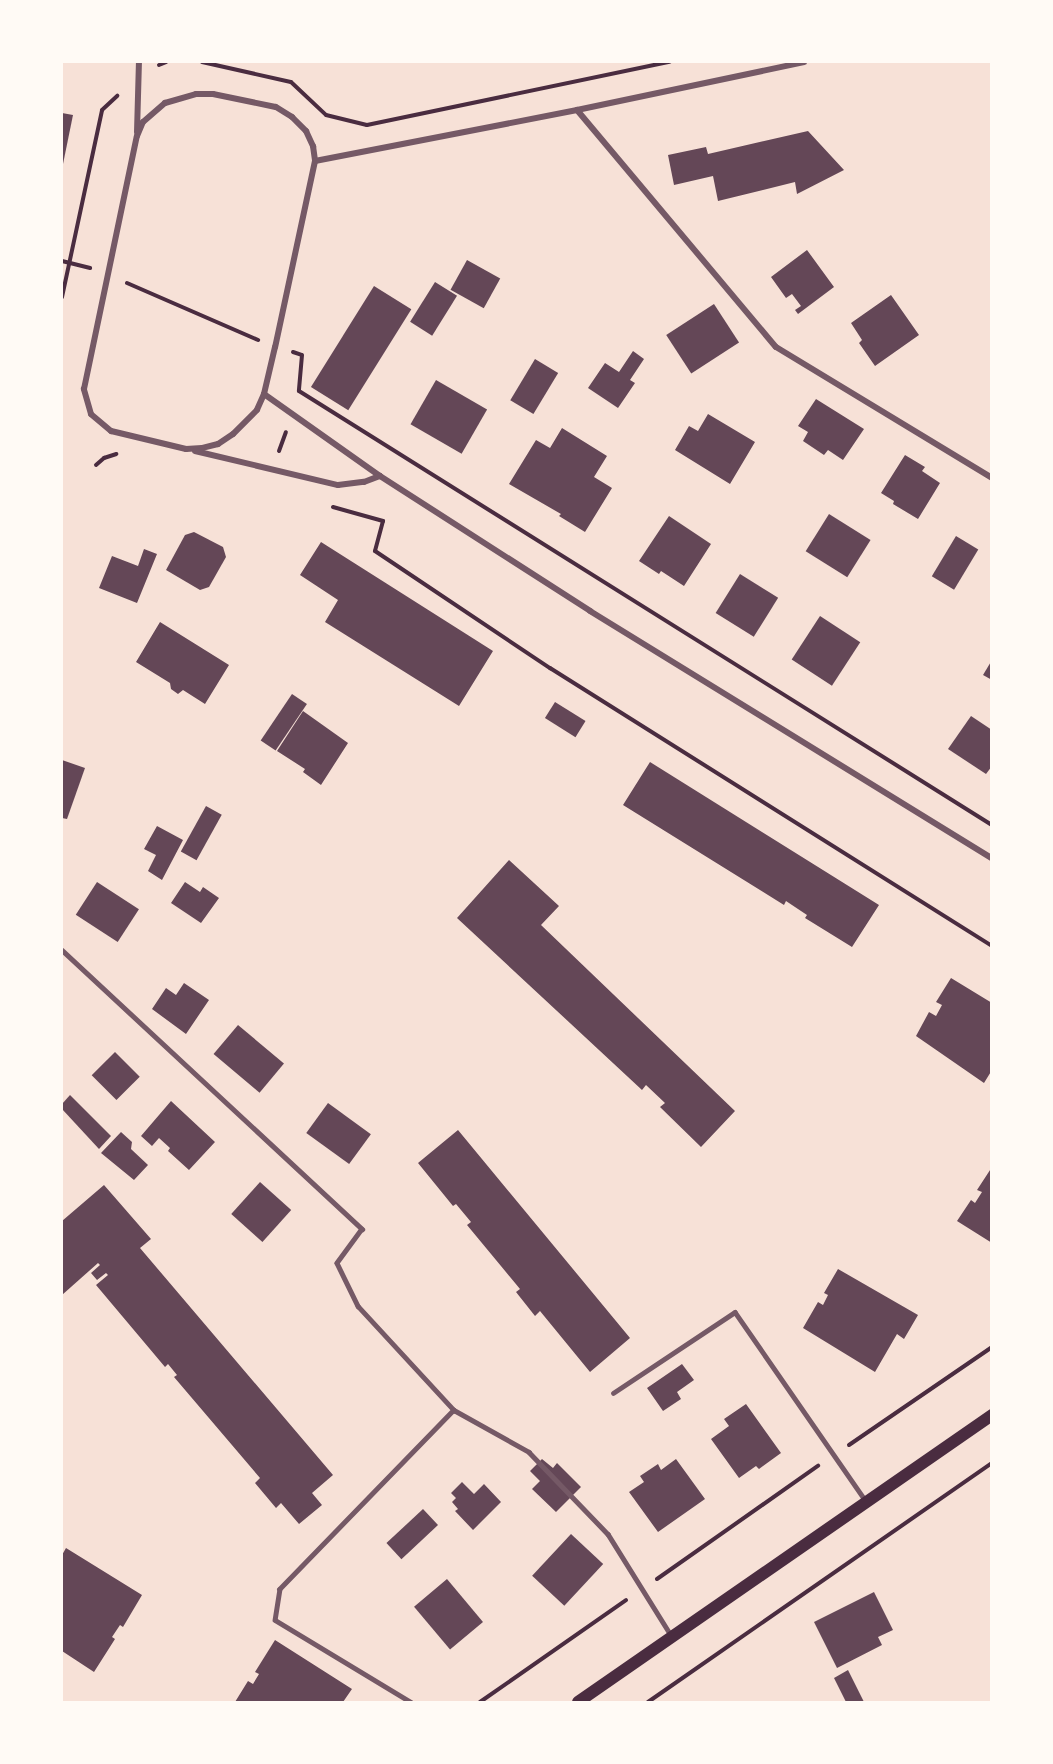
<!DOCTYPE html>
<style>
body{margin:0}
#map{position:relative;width:1053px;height:1764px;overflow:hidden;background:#f7e1d7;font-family:"Varela Round",sans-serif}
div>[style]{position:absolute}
.building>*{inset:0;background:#644757;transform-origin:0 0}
.path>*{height:4px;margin:-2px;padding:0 2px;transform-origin:2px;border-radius:2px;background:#4a2c40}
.service>*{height:4.5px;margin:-2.25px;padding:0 2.25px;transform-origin:2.25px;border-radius:2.25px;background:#755966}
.minor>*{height:6px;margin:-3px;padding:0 3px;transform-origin:3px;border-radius:3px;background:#755966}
.secondary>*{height:12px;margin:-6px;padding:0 6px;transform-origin:6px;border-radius:6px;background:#4a2c40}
span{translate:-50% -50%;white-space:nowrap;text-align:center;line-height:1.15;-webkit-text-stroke:4.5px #fffaf5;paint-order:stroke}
.frame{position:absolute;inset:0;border:63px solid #fffaf5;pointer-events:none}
</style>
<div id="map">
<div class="building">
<i style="clip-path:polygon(62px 113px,73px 115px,63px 164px,62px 164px)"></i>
<i style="clip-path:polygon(808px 131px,844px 170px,797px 194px,795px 182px,718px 201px,713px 176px,674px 185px,668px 155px,706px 147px,708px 154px)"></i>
<i style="clip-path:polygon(807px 250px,834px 287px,798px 314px,795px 310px,801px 306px,792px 294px,786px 298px,771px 277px)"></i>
<i style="left:467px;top:260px;width:38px;height:34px;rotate:29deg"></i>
<i style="left:435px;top:282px;width:26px;height:47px;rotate:32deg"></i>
<i style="left:374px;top:286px;width:44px;height:119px;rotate:32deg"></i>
<i style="clip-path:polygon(891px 295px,919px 335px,875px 366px,859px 343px,862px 340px,851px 323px)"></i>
<i style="left:714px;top:304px;width:46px;height:57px;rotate:57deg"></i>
<i style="clip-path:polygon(633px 351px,644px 359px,630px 380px,635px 383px,618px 408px,588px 388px,605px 363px,619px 372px)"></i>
<i style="left:535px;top:359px;width:27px;height:48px;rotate:31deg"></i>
<i style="left:436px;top:380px;width:59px;height:51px;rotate:30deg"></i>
<i style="clip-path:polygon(816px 399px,864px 429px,843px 460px,828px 450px,824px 455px,803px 441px,808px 432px,798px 426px)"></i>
<i style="clip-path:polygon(708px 414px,755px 442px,730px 484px,675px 450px,689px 426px,698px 431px)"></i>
<i style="clip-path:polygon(562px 428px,607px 456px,594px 477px,612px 488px,585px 532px,559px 516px,561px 514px,509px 484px,536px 440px,550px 448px)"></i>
<i style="clip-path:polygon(905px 455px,925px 467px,922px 471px,940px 483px,918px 519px,893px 504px,894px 501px,881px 493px)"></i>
<i style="left:829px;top:514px;width:49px;height:44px;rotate:32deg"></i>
<i style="clip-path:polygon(669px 516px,711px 544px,684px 586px,661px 571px,659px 574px,639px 561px)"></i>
<i style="clip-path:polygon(194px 532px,223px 547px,226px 557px,209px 587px,200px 590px,166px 570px,185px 535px)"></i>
<i style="left:956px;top:536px;width:26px;height:47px;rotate:31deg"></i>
<i style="clip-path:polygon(321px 542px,493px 651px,459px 706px,325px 622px,338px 600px,300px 575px)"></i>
<i style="clip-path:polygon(144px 549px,157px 554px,137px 603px,99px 588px,112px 556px,138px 566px)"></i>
<i style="left:740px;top:574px;width:45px;height:46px;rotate:32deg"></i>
<i style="left:820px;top:616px;width:48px;height:52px;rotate:33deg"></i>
<i style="clip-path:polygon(160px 622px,229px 665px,205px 704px,183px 690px,178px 694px,171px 689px,170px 683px,136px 662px)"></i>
<i style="clip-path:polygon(992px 660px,992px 680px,983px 675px)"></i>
<i style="left:292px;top:694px;width:18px;height:56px;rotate:34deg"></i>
<i style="left:555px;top:702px;width:36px;height:19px;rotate:32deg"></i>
<i style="clip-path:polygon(303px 711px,348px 743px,321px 785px,303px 772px,305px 769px,277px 751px)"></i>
<i style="clip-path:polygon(971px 716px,992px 730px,992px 766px,986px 774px,948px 749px)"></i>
<i style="clip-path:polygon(62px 760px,85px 768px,67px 819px,62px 818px)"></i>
<i style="clip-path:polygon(650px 762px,879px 905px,852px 947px,805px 918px,807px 915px,786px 901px,784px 905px,623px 805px)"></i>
<i style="left:206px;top:806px;width:18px;height:52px;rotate:29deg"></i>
<i style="clip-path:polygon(157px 826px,183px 840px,162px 880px,148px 871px,156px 855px,144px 849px)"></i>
<i style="clip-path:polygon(509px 860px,559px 906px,541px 925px,735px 1111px,701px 1147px,660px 1107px,665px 1103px,646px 1085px,642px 1090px,457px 918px)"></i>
<i style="left:97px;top:882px;width:50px;height:39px;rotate:33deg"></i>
<i style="clip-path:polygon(185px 882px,200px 892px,203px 887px,219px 898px,201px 923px,171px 903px)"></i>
<i style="clip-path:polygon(951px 978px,992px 1003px,992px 1070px,984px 1083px,916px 1036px,929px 1012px,936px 1016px,942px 1005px,936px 1002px)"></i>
<i style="clip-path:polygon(184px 983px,209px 1000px,186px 1034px,152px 1009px,166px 988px,176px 995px)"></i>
<i style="left:238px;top:1025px;width:60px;height:38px;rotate:40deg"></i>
<i style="left:115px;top:1052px;width:35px;height:33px;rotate:45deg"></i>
<i style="clip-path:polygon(70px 1095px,111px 1136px,99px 1149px,62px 1109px,62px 1104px)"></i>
<i style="clip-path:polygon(171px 1101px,215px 1142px,189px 1170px,168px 1151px,170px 1148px,159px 1138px,152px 1146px,141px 1136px)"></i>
<i style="left:328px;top:1103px;width:53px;height:37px;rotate:36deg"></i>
<i style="clip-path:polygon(458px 1130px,630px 1338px,590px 1372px,540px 1311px,535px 1316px,516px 1292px,520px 1289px,467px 1225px,471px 1222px,456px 1204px,453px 1206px,418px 1163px)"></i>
<i style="clip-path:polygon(121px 1132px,132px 1142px,131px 1149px,148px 1165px,134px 1180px,101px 1153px)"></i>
<i style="clip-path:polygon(992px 1167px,992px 1243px,957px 1221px,971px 1200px,975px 1203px,982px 1192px,977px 1190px)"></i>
<i style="left:260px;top:1182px;width:42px;height:43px;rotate:42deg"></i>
<i style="clip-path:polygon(104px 1185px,151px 1239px,140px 1248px,333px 1475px,312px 1493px,322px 1505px,299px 1524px,281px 1503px,276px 1508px,255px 1483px,260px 1478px,174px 1377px,177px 1375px,168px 1364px,165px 1367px,96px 1285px,108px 1275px,106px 1273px,97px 1280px,91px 1273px,100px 1265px,98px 1263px,62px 1295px,62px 1221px)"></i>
<i style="clip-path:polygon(838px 1269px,918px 1315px,904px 1339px,897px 1334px,875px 1372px,803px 1328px,818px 1302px,823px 1305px,828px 1295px,824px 1293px)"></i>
<i style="clip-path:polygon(682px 1364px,694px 1380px,677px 1392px,681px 1399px,663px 1411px,647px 1388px)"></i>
<i style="clip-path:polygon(746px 1404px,781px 1453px,759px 1469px,756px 1466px,739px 1478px,711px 1439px,729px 1426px,724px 1419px)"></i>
<i style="clip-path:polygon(542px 1459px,553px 1468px,557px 1463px,581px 1487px,556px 1512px,532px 1489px,540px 1481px,530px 1471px)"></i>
<i style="clip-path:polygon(676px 1459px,705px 1499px,658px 1532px,629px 1492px,644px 1482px,640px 1476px,658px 1464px,661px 1470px)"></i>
<i style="clip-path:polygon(462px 1482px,474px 1494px,484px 1484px,501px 1502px,473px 1530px,455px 1511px,458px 1509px,452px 1502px,456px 1498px,451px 1493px)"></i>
<i style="left:423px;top:1509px;width:22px;height:50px;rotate:47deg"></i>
<i style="left:571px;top:1534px;width:44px;height:57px;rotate:43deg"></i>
<i style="clip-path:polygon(66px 1548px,142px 1595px,123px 1627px,120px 1625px,112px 1637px,115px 1639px,94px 1672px,62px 1651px,62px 1555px)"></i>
<i style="left:447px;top:1579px;width:56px;height:43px;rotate:50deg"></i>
<i style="clip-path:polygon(874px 1592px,893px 1630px,878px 1637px,882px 1645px,837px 1668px,814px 1622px)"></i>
<i style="clip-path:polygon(275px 1640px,352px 1689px,343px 1702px,235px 1702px,248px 1681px,253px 1684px,259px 1674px,255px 1672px)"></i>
<i style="clip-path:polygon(848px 1670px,864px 1702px,846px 1702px,834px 1678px)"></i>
</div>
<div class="path">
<i style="left:202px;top:62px;width:91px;rotate:12.7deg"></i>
<i style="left:291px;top:82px;width:48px;rotate:43.3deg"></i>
<i style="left:326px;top:115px;width:42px;rotate:13.7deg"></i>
<i style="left:367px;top:125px;width:309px;rotate:-11.8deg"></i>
<i style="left:159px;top:65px;width:8px;rotate:-23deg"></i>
<i style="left:62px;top:261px;width:29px;rotate:14deg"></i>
<i style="left:127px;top:283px;width:143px;rotate:23.5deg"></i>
<i style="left:62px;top:297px;width:191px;rotate:-77.9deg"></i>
<i style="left:102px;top:110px;width:21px;rotate:-43deg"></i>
<i style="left:293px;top:352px;width:9px;rotate:18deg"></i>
<i style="left:302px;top:355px;width:36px;rotate:95deg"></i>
<i style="left:299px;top:391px;width:818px;rotate:32.06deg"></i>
<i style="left:279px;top:451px;width:20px;rotate:-70deg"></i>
<i style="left:96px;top:465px;width:11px;rotate:-41deg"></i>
<i style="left:104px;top:458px;width:13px;rotate:-18deg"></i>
<i style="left:333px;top:507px;width:52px;rotate:15.6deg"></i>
<i style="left:383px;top:521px;width:31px;rotate:105deg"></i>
<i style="left:375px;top:551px;width:211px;rotate:33.8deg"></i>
<i style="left:550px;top:668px;width:522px;rotate:32.17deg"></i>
<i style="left:849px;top:1445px;width:173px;rotate:-34.4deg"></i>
<i style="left:657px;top:1579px;width:197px;rotate:-35.1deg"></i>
<i style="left:480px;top:1702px;width:178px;rotate:-34.9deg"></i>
<i style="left:648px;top:1702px;width:419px;rotate:-34.8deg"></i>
</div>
<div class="service">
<i style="left:62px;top:950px;width:410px;rotate:42.9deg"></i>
<i style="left:362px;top:1229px;width:42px;rotate:126.3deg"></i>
<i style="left:337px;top:1263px;width:48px;rotate:64deg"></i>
<i style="left:358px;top:1306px;width:142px;rotate:47.3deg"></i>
<i style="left:454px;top:1410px;width:250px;rotate:134.2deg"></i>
<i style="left:280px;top:1589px;width:31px;rotate:99deg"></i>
<i style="left:275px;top:1620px;width:159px;rotate:31.1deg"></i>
<i style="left:613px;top:1393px;width:146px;rotate:-33.6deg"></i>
<i style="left:735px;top:1312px;width:229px;rotate:55.3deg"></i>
<i style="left:454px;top:1410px;width:86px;rotate:29.2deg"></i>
<i style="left:529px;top:1452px;width:114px;rotate:46.1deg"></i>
<i style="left:608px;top:1534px;width:121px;rotate:58.1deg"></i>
</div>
<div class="minor">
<i style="left:196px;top:94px;width:17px"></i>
<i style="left:213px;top:94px;width:64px;rotate:11.7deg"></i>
<i style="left:276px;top:107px;width:19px;rotate:32deg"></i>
<i style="left:292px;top:117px;width:20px;rotate:45deg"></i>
<i style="left:306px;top:131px;width:17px;rotate:65deg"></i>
<i style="left:313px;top:146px;width:15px;rotate:82deg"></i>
<i style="left:315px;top:161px;width:190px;rotate:102.1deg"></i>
<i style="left:275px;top:347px;width:48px;rotate:103.2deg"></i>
<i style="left:264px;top:394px;width:17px;rotate:114deg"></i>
<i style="left:257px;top:410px;width:34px;rotate:135deg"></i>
<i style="left:233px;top:434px;width:18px;rotate:146deg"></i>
<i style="left:218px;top:444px;width:16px;rotate:166deg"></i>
<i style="left:202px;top:448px;width:16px;rotate:176deg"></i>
<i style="left:186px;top:449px;width:77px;rotate:-166.5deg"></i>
<i style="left:111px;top:431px;width:26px;rotate:-140deg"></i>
<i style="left:91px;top:414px;width:26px;rotate:-106deg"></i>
<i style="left:84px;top:389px;width:258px;rotate:-78.2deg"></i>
<i style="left:137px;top:136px;width:15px;rotate:-67deg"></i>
<i style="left:143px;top:122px;width:29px;rotate:-41deg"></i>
<i style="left:165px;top:103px;width:32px;rotate:-16deg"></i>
<i style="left:577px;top:110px;width:309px;rotate:50deg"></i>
<i style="left:776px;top:347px;width:253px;rotate:31.2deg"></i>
<i style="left:137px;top:132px;width:70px;rotate:-88.4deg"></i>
<i style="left:315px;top:161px;width:267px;rotate:-11deg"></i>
<i style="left:577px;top:110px;width:232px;rotate:-11.9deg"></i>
<i style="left:264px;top:394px;width:142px;rotate:35.3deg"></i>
<i style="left:380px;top:476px;width:250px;rotate:32.7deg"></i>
<i style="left:590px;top:611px;width:472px;rotate:31.6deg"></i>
<i style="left:195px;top:451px;width:147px;rotate:13.4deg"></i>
<i style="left:338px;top:485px;width:26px;rotate:-7deg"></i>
<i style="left:364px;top:482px;width:17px;rotate:-21deg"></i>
</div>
<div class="secondary">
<i style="left:578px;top:1702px;width:504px;rotate:-34.73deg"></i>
</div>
<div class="frame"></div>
</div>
